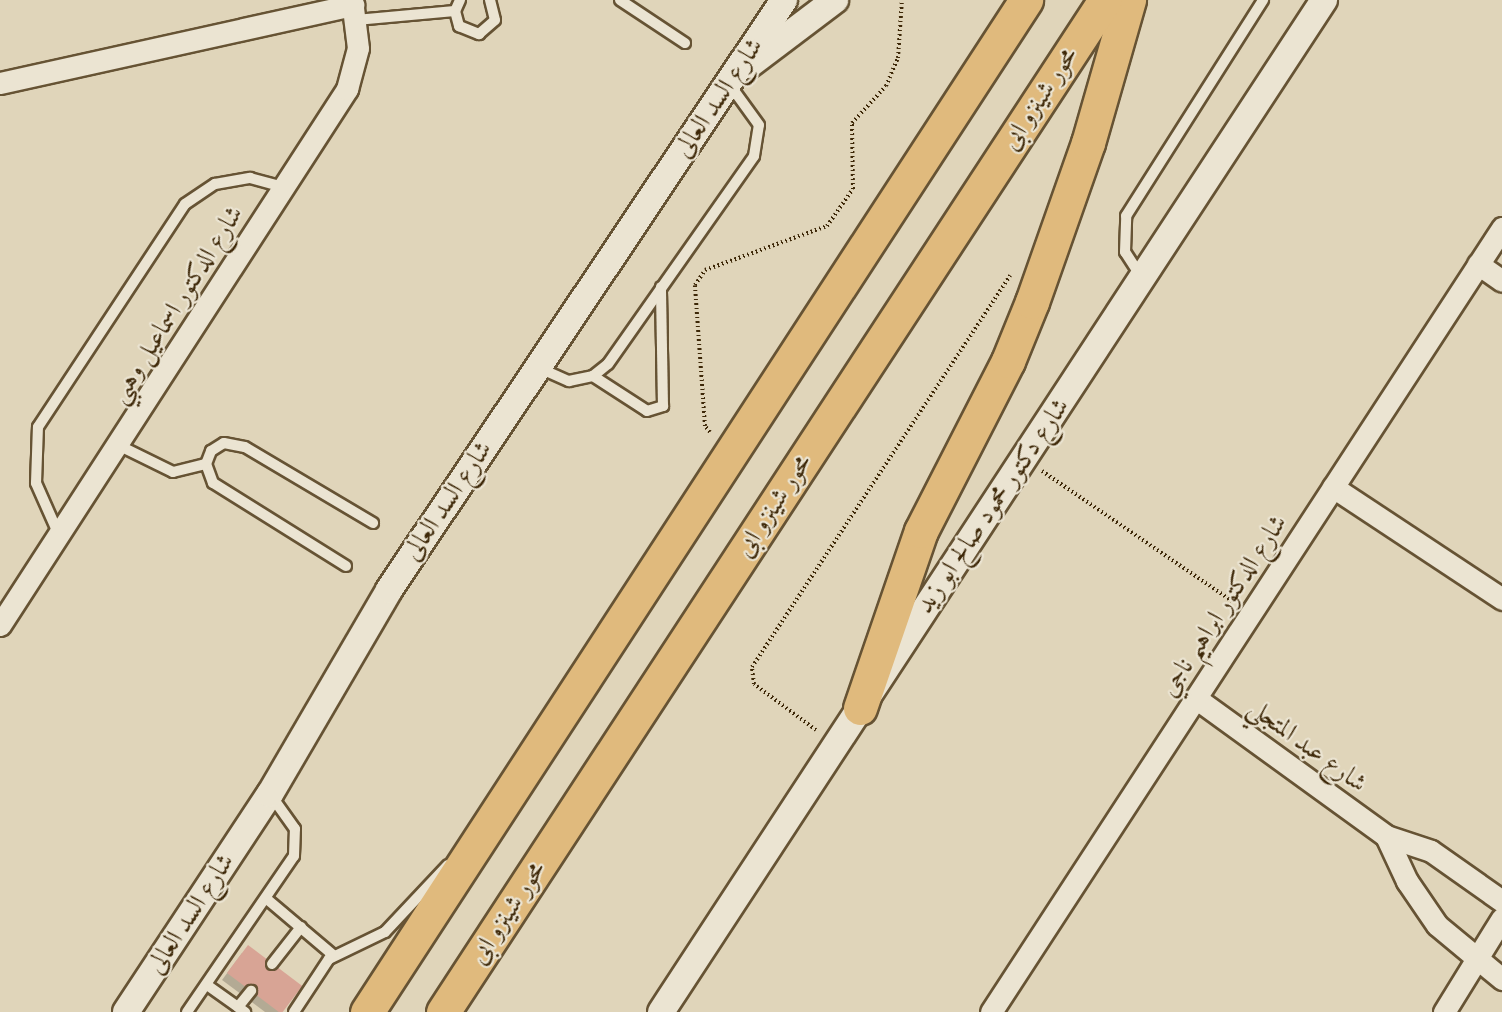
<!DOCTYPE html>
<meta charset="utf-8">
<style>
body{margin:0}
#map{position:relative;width:1502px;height:1012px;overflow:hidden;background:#e0d5ba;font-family:"IM FELL Double Pica",Amiri,serif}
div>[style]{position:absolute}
.shadow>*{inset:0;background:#0003}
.building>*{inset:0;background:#d8a495;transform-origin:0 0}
.path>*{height:4px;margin-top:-2px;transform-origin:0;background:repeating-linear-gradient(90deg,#3e2808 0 1.5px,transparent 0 4.5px)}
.roads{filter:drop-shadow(2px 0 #665334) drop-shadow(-2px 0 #665334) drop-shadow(0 2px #665334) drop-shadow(0 -2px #665334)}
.service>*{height:10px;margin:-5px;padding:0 5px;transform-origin:5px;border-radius:5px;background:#ebe4d2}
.minor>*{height:21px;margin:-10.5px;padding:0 10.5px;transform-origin:10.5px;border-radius:10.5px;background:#ebe4d2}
.tertiary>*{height:26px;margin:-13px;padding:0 13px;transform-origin:13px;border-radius:13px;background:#ebe4d2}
.primary>*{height:33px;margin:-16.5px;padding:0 16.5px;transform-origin:16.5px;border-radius:16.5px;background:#e0ba7d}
span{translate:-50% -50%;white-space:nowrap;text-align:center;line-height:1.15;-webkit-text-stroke:4.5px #ebe4d2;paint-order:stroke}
.street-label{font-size:26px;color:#3e2808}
</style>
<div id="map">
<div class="shadow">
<i style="clip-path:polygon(242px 953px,300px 986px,281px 1012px,265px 1012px,222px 980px)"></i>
</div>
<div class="building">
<i style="left:248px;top:945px;width:68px;height:35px;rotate:37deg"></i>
</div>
<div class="path">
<i style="left:710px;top:432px;width:8px;rotate:-130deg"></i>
<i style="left:705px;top:426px;width:141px;rotate:-94.1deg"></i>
<i style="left:695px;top:285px;width:18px;rotate:-56deg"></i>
<i style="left:705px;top:270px;width:130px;rotate:-19.8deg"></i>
<i style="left:827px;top:226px;width:45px;rotate:-54.9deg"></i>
<i style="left:853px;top:189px;width:66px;rotate:-90.9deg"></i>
<i style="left:852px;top:123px;width:50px;rotate:-47.4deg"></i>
<i style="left:886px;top:86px;width:30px;rotate:-67deg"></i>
<i style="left:898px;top:58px;width:58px;rotate:-86.1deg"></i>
<i style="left:1042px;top:471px;width:230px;rotate:34.4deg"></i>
<i style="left:816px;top:730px;width:77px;rotate:-143.4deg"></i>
<i style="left:754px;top:684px;width:17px;rotate:-97deg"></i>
<i style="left:752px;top:667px;width:469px;rotate:-56.6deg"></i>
</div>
<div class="roads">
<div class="service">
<i style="left:460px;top:0;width:12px;rotate:114deg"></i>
<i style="left:455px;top:11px;width:16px;rotate:75deg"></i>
<i style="left:459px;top:26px;width:22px;rotate:22deg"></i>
<i style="left:479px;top:34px;width:21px;rotate:-41deg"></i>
<i style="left:495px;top:20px;width:21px;rotate:-104deg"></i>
<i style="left:620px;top:0;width:78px;rotate:33.5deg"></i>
<i style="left:356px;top:20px;width:99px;rotate:-5.2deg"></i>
<i style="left:1142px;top:278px;width:31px;rotate:-123deg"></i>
<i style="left:1125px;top:252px;width:36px;rotate:-88deg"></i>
<i style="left:1126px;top:216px;width:256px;rotate:-57.6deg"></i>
<i style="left:537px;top:367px;width:35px;rotate:24deg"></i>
<i style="left:569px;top:381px;width:25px;rotate:-12deg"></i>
<i style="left:593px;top:376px;width:19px;rotate:-39deg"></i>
<i style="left:608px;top:364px;width:254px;rotate:-54.9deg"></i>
<i style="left:754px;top:156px;width:31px;rotate:-81deg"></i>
<i style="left:759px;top:125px;width:49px;rotate:-125.9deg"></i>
<i style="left:593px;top:376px;width:64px;rotate:32.9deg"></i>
<i style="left:647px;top:411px;width:17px;rotate:-17deg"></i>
<i style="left:663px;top:406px;width:119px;rotate:-91deg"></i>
<i style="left:120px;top:446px;width:59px;rotate:26.1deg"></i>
<i style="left:173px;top:472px;width:34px;rotate:-14deg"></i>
<i style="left:59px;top:535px;width:57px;rotate:-113.9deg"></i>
<i style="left:36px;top:483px;width:56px;rotate:-88deg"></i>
<i style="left:38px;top:427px;width:267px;rotate:-56.6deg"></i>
<i style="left:185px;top:204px;width:36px;rotate:-34deg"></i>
<i style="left:215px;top:184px;width:36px;rotate:-10deg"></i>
<i style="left:250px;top:178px;width:35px;rotate:15deg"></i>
<i style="left:346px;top:566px;width:157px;rotate:-148deg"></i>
<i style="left:213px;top:483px;width:20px;rotate:-110deg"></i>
<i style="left:206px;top:464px;width:14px;rotate:-69deg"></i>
<i style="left:211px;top:451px;width:15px;rotate:-32deg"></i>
<i style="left:224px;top:443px;width:21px;rotate:11deg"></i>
<i style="left:245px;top:447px;width:149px;rotate:30.7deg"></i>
<i style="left:268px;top:900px;width:85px;rotate:40.2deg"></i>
<i style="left:272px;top:964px;width:47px;rotate:-51.9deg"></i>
<i style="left:207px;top:985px;width:47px;rotate:35.4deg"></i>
<i style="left:238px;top:1007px;width:21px;rotate:-51deg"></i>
<i style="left:187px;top:1012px;width:189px;rotate:-55.6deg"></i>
<i style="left:294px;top:856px;width:27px;rotate:-88deg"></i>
<i style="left:295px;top:829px;width:43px;rotate:-125.5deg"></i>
<i style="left:294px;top:1012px;width:64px;rotate:-56.6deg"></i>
<i style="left:329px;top:959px;width:62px;rotate:-25.7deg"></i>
<i style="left:385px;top:932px;width:92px;rotate:-46.8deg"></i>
</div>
<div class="minor">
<i style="left:0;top:83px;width:362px;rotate:-12.5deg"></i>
<i style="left:1478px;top:264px;width:29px;rotate:35deg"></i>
<i style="left:1333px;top:487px;width:203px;rotate:33.5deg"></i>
<i style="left:0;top:625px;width:639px;rotate:-57.08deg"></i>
<i style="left:347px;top:89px;width:42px;rotate:-75deg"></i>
<i style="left:358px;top:48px;width:48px;rotate:-97.1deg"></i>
<i style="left:1197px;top:699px;width:233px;rotate:35.9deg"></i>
<i style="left:1386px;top:836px;width:47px;rotate:18.4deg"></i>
<i style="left:1431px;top:851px;width:87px;rotate:35.2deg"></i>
<i style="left:1386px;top:836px;width:50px;rotate:65deg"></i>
<i style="left:1407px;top:881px;width:53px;rotate:55.7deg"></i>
<i style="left:1437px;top:925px;width:85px;rotate:39.7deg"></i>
<i style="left:991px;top:1012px;width:936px;rotate:-56.9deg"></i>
<i style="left:1444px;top:1012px;width:110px;rotate:-58.3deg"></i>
</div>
<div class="tertiary">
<i style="left:749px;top:65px;width:108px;rotate:-37.1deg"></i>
<i style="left:126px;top:1012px;width:261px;rotate:-56.6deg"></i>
<i style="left:270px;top:794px;width:236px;rotate:-59.7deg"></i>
<i style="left:389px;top:590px;width:710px;rotate:-56.2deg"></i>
<i style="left:661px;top:1012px;width:1210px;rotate:-56.77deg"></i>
</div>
<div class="primary">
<i style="left:860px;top:708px;width:187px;rotate:-71deg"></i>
<i style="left:921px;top:531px;width:191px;rotate:-62.9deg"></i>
<i style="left:1008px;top:361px;width:64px;rotate:-67.9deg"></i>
<i style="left:1032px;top:302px;width:169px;rotate:-70.6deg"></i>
<i style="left:1088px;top:143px;width:149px;rotate:-74deg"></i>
<i style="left:367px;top:1012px;width:1208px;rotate:-56.93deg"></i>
<i style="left:443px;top:1012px;width:1209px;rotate:-56.81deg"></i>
</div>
</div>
<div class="street-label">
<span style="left:719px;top:98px;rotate:-56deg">شارع السد العالى</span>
<span style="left:1040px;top:99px;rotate:-57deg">محور شينزو ابى</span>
<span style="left:177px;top:305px;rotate:-58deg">شارع الدكتور اسماعيل وهبي</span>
<span style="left:448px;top:501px;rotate:-56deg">شارع السد العالى</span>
<span style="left:774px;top:506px;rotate:-57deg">محور شينزو ابى</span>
<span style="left:993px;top:506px;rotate:-56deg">شارع دكتور محمود صالح ابو زيد</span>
<span style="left:1224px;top:606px;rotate:-57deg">شارع الدكتور ابراهيم ناجي</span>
<span style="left:1307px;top:746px;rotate:36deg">شارع عبد المتجلي</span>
<span style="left:508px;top:913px;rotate:-57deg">محور شينزو ابى</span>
<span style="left:191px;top:914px;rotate:-57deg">شارع السد العالى</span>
</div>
</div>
